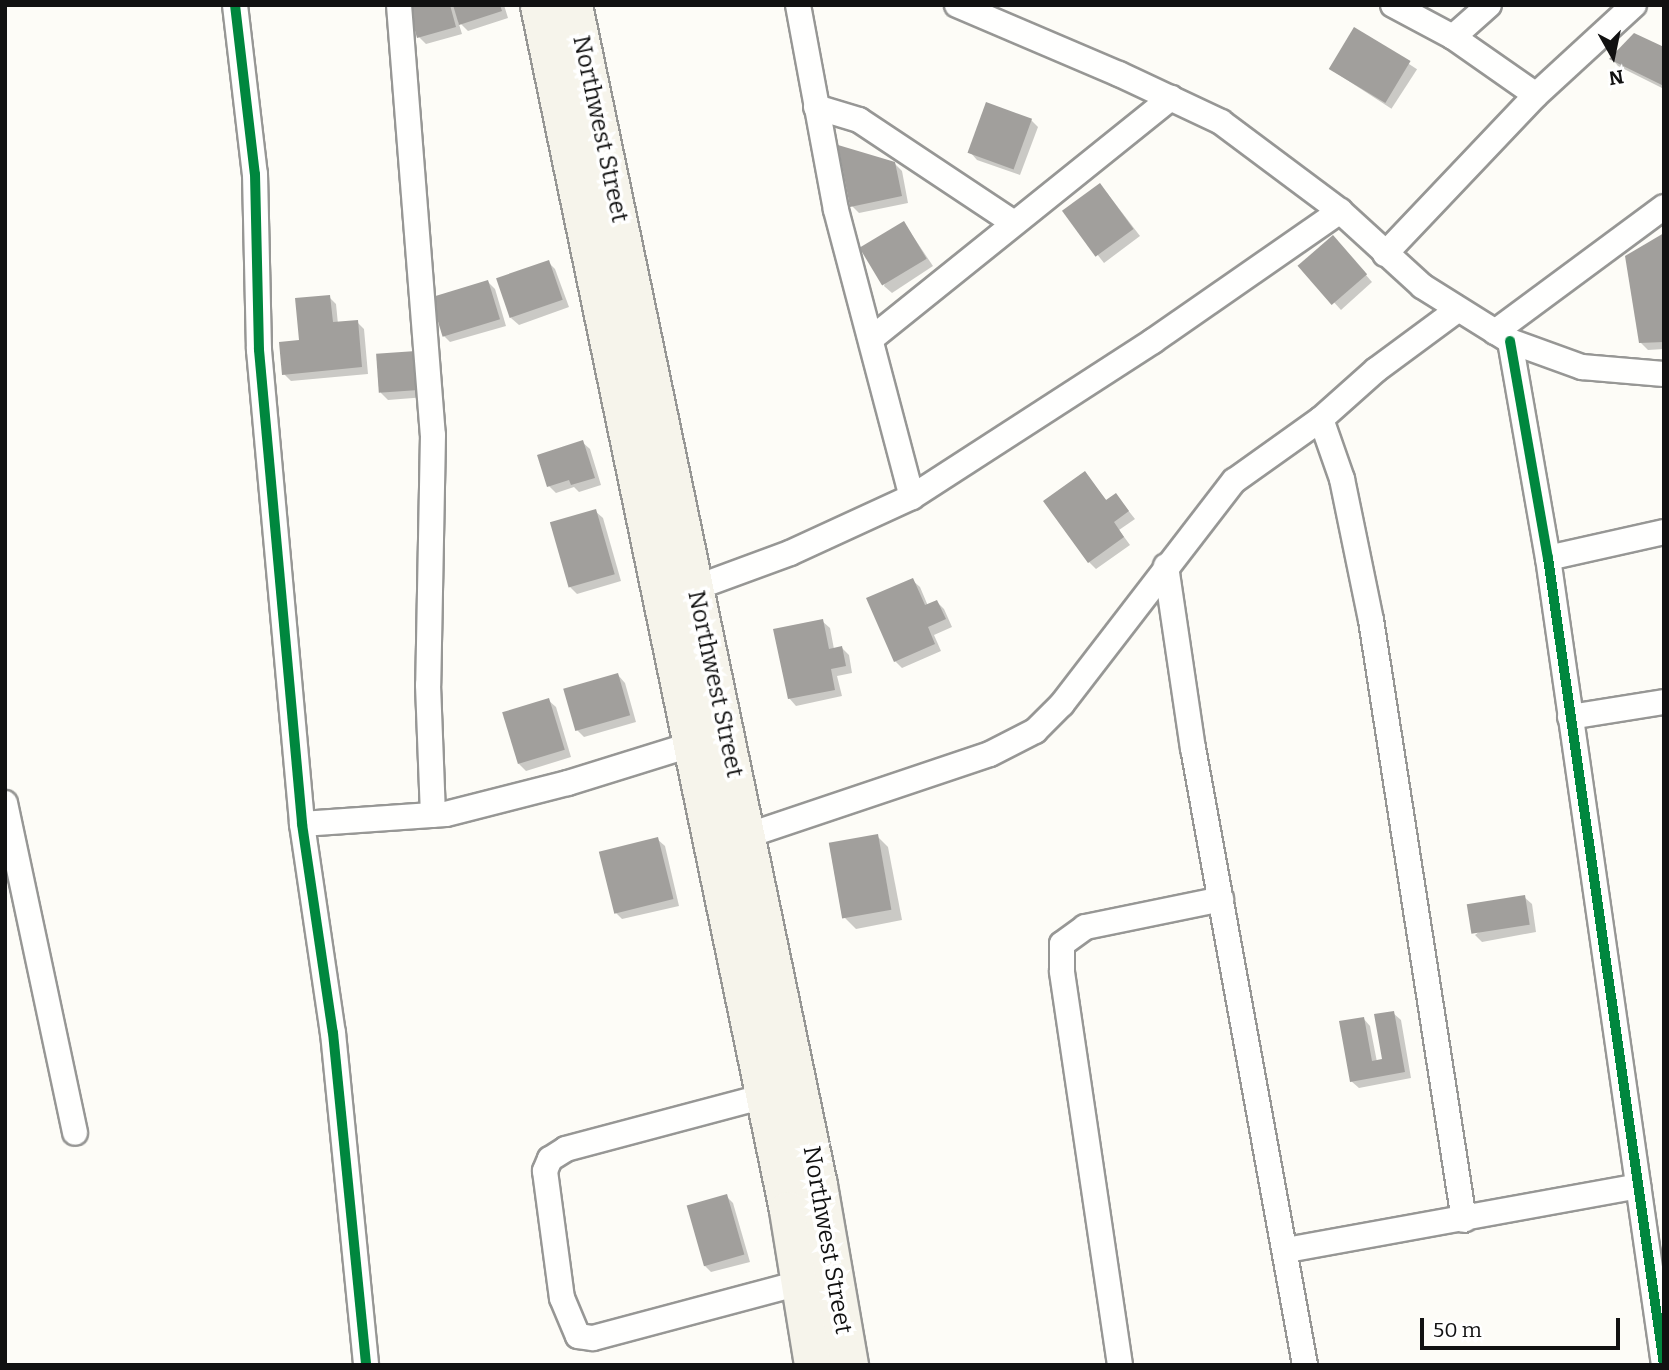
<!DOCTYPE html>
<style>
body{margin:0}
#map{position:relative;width:1669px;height:1370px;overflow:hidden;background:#fdfcf7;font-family:Bitter,serif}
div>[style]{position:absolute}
.shadow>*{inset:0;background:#0003;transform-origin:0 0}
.building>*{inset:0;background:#a19f9c;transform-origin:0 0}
.roads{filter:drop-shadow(2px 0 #979795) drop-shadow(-2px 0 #979795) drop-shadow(0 2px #979795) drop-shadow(0 -2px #979795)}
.minor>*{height:24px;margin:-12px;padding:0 12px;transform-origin:12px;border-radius:12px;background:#fffffe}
.secondary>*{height:37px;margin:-18.5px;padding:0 18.5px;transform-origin:18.5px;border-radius:18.5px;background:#f6f4eb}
.cycleway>*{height:10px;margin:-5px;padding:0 5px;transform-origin:5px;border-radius:5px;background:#00873e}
span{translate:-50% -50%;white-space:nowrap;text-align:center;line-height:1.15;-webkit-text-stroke:7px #fff;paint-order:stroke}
.street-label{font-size:24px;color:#111}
.frame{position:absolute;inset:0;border:7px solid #111;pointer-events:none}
.north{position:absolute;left:1578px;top:21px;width:70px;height:70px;-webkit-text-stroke:5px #fff;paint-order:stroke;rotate:171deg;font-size:19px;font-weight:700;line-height:28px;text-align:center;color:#111}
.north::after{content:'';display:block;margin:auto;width:24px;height:32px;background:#111;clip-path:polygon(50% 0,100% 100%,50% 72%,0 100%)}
.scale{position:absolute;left:1420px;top:1318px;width:200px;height:32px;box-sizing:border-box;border:4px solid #111;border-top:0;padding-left:9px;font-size:21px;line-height:24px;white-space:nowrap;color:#111;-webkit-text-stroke:5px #fff;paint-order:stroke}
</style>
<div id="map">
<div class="shadow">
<i style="clip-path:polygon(410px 5px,504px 5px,508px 18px,468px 31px,458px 21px,462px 34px,426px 44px,419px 37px)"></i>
<i style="left:1355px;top:29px;width:74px;height:47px;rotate:33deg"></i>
<i style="clip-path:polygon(1664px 49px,1664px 89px,1618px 66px,1612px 59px)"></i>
<i style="clip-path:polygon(1031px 120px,1038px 127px,1020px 175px,977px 160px,970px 152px)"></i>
<i style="clip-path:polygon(894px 163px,902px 171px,908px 203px,859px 213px,852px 206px)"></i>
<i style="clip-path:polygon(1107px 193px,1140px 236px,1104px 263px,1064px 212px)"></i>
<i style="clip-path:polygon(904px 223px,933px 266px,892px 293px,884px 286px)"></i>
<i style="clip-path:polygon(1664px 235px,1664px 349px,1648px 350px,1640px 342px)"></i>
<i style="clip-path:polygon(1340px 245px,1372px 282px,1341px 310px,1301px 266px)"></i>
<i style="clip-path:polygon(548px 262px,555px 269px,569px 307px,519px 325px,511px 318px)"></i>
<i style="clip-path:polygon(488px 282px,495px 289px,506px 326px,450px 342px,443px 335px)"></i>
<i style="clip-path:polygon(329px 297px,336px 304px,338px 324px,357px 322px,364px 329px,368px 374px,291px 381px,284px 374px)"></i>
<i style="clip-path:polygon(378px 356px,426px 397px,388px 400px,381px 393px)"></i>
<i style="clip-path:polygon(582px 442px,590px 449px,601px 485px,579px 492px,574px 487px,556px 493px,549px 486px)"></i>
<i style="clip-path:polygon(1085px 473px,1107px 501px,1116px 495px,1135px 519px,1119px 530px,1130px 545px,1096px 569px,1089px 562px)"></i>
<i style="clip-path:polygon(595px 511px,603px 518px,621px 581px,577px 594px,570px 587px)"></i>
<i style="clip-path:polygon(912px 580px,920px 587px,928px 606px,937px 602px,944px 609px,952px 627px,934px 635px,941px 651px,902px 668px,895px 661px)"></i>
<i style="clip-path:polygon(822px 621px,830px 628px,834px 649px,842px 648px,849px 655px,852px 673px,837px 676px,842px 696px,796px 706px,789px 698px)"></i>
<i style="clip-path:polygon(618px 675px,625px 683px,636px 722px,584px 737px,577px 730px)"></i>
<i style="clip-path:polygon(548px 700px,556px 707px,571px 757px,526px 771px,519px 764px)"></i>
<i style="clip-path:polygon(877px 836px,888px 847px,902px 920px,856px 929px,845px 918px)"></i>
<i style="clip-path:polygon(657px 839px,665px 846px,679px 906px,622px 919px,615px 912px)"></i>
<i style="clip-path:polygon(1524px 897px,1532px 904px,1536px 932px,1482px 942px,1475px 935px)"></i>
<i style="clip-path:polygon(1393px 1013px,1401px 1020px,1411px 1078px,1359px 1088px,1351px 1081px,1363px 1018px,1370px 1026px,1377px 1062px,1384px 1061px)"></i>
<i style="clip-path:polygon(726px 1196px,733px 1203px,750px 1262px,711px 1272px,704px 1265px)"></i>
</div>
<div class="building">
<i style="clip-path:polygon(408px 5px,450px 5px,456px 27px,417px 38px)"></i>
<i style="clip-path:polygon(453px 5px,500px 5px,502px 11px,459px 25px)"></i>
<i style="left:1354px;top:27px;width:66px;height:49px;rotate:31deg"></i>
<i style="clip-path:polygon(1634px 33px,1664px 47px,1664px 86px,1609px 59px)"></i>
<i style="left:986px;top:102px;width:49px;height:54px;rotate:20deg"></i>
<i style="clip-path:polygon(838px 145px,895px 162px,902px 196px,850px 207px)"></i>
<i style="left:1100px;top:183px;width:57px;height:47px;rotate:54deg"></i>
<i style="left:904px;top:221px;width:44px;height:52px;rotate:59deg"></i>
<i style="clip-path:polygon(1664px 233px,1664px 342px,1639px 343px,1625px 256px)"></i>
<i style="left:1333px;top:235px;width:52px;height:47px;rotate:49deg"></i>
<i style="left:549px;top:260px;width:42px;height:56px;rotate:71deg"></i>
<i style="left:488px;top:280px;width:41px;height:60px;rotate:73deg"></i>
<i style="clip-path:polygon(330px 295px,333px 322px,358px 320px,362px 367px,282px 375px,279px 342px,299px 340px,295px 298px)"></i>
<i style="left:416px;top:351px;width:39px;height:40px;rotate:86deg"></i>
<i style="clip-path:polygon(583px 440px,595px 478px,571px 485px,569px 480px,547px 487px,537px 455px)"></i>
<i style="clip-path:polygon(1085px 471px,1106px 500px,1116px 493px,1129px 511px,1114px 522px,1124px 537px,1088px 563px,1043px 501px)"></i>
<i style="left:596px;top:509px;width:68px;height:48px;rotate:74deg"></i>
<i style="clip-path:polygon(913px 578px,925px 605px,937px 600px,946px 619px,928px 627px,935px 644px,894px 662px,866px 598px)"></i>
<i style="clip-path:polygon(823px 619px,829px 649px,842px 646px,846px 666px,831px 669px,835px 690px,788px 699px,773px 629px)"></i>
<i style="left:618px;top:673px;width:44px;height:57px;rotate:74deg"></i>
<i style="left:549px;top:698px;width:54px;height:49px;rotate:73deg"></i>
<i style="left:878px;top:834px;width:77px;height:50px;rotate:80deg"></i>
<i style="left:658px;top:837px;width:64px;height:61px;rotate:76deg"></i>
<i style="left:1525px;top:895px;width:30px;height:59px;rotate:81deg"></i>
<i style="clip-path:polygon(1394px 1011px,1405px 1072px,1350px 1082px,1339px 1021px,1364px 1017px,1372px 1061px,1382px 1059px,1374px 1014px)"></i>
<i style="left:727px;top:1194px;width:63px;height:42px;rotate:74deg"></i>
</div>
<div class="roads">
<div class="minor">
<i style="left:235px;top:5px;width:170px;rotate:83.3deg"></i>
<i style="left:255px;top:174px;width:176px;rotate:88.7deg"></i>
<i style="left:259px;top:350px;width:476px;rotate:84.8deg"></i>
<i style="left:302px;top:824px;width:211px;rotate:81.6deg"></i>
<i style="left:333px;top:1033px;width:334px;rotate:84.3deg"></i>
<i style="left:399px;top:5px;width:431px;rotate:85.5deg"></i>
<i style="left:433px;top:435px;width:250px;rotate:91.1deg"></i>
<i style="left:428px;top:685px;width:130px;rotate:87.8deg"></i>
<i style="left:798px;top:5px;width:208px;rotate:79.5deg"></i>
<i style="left:836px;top:210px;width:297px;rotate:75.2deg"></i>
<i style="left:957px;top:5px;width:176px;rotate:23.1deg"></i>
<i style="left:1119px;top:74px;width:113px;rotate:25.2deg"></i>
<i style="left:1221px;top:122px;width:149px;rotate:36.8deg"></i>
<i style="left:1340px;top:211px;width:111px;rotate:42.4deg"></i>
<i style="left:1422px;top:286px;width:104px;rotate:32deg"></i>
<i style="left:1510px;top:341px;width:77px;rotate:19.9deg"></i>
<i style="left:1582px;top:367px;width:82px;rotate:4.9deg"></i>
<i style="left:1393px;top:5px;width:68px;rotate:28.1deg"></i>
<i style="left:1453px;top:37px;width:101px;rotate:34.9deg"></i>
<i style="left:1453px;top:37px;width:48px;rotate:-41.6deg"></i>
<i style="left:816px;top:107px;width:45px;rotate:16.8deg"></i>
<i style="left:859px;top:120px;width:186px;rotate:33.6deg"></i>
<i style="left:1385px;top:254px;width:219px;rotate:-46.5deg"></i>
<i style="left:1536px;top:95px;width:133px;rotate:-42.6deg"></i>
<i style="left:1495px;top:332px;width:210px;rotate:-36.5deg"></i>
<i style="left:871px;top:339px;width:385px;rotate:-38.8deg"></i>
<i style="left:1510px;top:341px;width:220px;rotate:80.1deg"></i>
<i style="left:1548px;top:558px;width:815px;rotate:81.82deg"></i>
<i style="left:1321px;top:419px;width:64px;rotate:70.7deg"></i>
<i style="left:1342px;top:479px;width:144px;rotate:78.4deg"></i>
<i style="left:1371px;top:620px;width:607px;rotate:81.19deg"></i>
<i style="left:1548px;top:558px;width:119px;rotate:-12.6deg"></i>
<i style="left:1166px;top:566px;width:184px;rotate:81.6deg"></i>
<i style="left:1193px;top:748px;width:627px;rotate:79.71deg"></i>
<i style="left:695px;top:588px;width:101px;rotate:-20.2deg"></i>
<i style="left:790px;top:553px;width:134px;rotate:-24.7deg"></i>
<i style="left:912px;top:497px;width:287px;rotate:-32.9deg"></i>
<i style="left:1153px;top:341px;width:228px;rotate:-34.8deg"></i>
<i style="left:1570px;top:717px;width:95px;rotate:-9.1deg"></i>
<i style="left:5px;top:803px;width:337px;rotate:78deg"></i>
<i style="left:302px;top:824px;width:144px;rotate:-4deg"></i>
<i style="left:446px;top:814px;width:126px;rotate:-14.3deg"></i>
<i style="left:568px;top:783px;width:131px;rotate:-17.3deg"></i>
<i style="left:746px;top:836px;width:257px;rotate:-18.6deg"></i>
<i style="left:990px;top:754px;width:51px;rotate:-27.1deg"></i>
<i style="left:1035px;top:731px;width:38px;rotate:-45deg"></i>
<i style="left:1062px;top:704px;width:282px;rotate:-52.4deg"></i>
<i style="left:1234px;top:481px;width:107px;rotate:-35.5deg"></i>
<i style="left:1321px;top:419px;width:74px;rotate:-41.7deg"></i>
<i style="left:1376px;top:370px;width:101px;rotate:-36.5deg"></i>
<i style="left:765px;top:1096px;width:206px;rotate:165.1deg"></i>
<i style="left:566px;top:1149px;width:19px;rotate:148deg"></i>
<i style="left:550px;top:1159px;width:13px;rotate:113deg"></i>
<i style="left:545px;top:1171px;width:128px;rotate:82.4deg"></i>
<i style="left:562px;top:1298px;width:41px;rotate:67.2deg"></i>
<i style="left:578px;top:1336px;width:15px;rotate:8deg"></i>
<i style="left:593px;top:1338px;width:213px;rotate:-14.9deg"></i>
<i style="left:1287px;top:1250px;width:357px;rotate:-10.3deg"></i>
<i style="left:1120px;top:1365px;width:398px;rotate:-98.4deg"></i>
<i style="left:1062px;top:971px;width:27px;rotate:-90deg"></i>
<i style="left:1062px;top:944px;width:29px;rotate:-36deg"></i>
<i style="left:1085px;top:927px;width:139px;rotate:-11.6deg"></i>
</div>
<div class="secondary">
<i style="left:539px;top:5px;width:1230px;rotate:78.32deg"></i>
<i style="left:788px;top:1210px;width:157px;rotate:80.8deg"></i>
<i style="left:573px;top:5px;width:1205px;rotate:78.27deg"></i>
<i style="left:818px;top:1185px;width:183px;rotate:80.2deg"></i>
</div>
</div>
<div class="cycleway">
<i style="left:235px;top:5px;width:170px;rotate:83.3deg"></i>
<i style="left:255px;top:174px;width:176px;rotate:88.7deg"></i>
<i style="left:259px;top:350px;width:476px;rotate:84.8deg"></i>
<i style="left:302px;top:824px;width:211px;rotate:81.6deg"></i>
<i style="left:333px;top:1033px;width:334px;rotate:84.3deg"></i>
<i style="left:1510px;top:341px;width:220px;rotate:80.1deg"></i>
<i style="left:1548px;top:558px;width:815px;rotate:81.82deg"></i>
</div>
<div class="street-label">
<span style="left:600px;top:129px;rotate:78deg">Northwest Street</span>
<span style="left:715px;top:684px;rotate:78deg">Northwest Street</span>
<span style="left:827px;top:1240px;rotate:80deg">Northwest Street</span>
</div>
<div class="frame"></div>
<div class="north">N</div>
<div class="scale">50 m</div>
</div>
